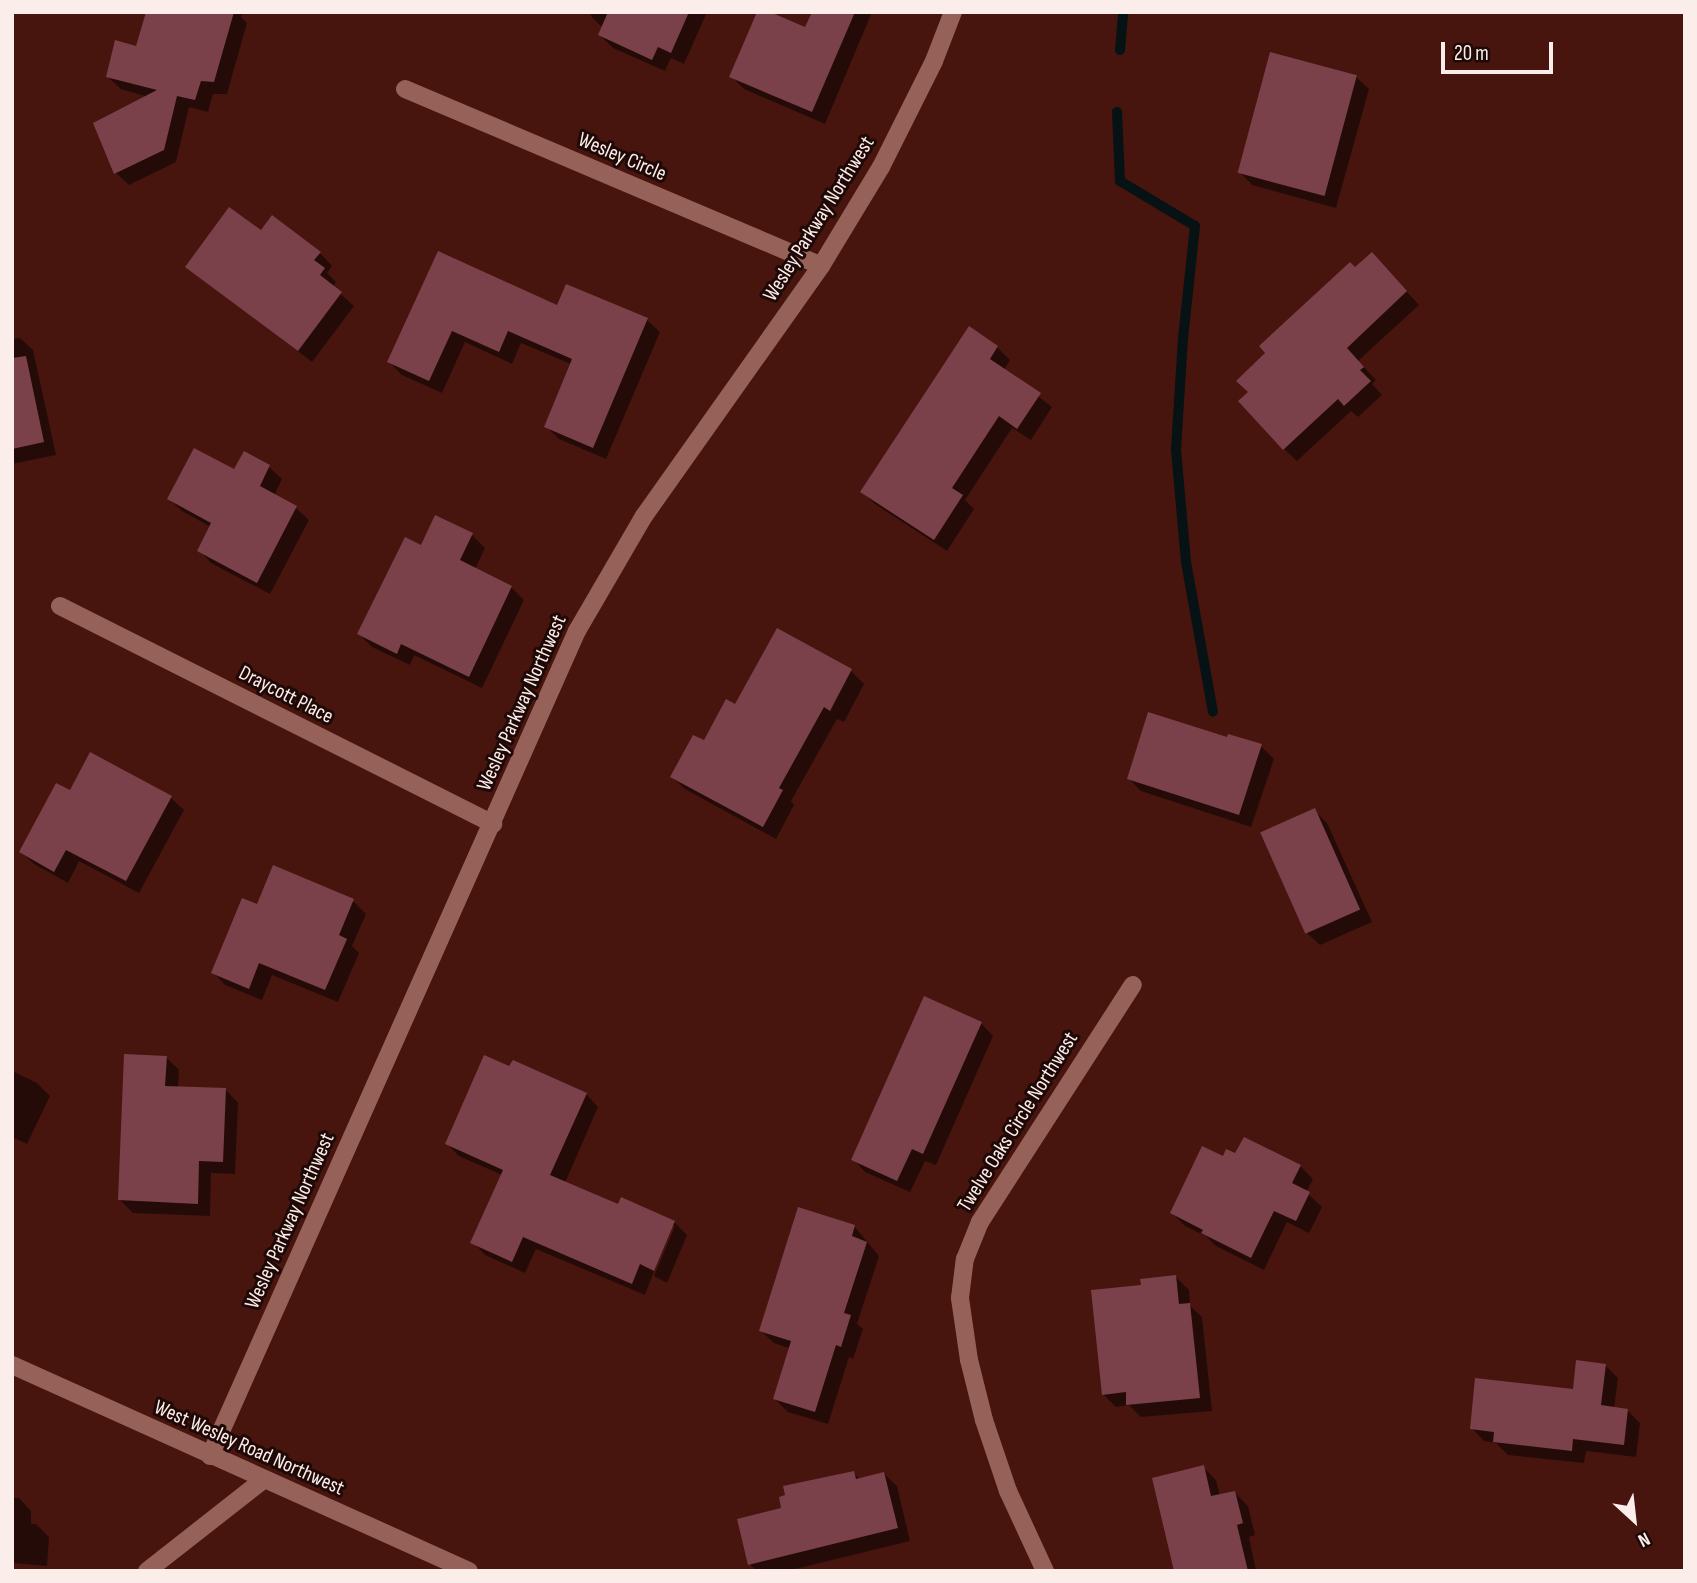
<!DOCTYPE html>
<style>
body{margin:0}
#map{position:relative;width:1697px;height:1583px;overflow:hidden;background:#47150e;font-family:"Sofia Sans Condensed",sans-serif}
div>[style]{position:absolute}
.shadow>*{inset:0;background:#0007}
.stream>*{height:10px;margin:-5px;padding:0 5px;transform-origin:5px;border-radius:5px;background:#061214}
.building>*{inset:0;background:#7a414b;transform-origin:0 0}
.minor>*{height:18px;margin:-9px;padding:0 9px;transform-origin:9px;border-radius:9px;background:#956158}
span{translate:-50% -50%;white-space:nowrap;text-align:center;line-height:1.15;-webkit-text-stroke:6px #1f0906;paint-order:stroke}
.street-label{font-size:21px;color:#fbedea}
.frame{position:absolute;inset:0;border:14px solid #fbedea;pointer-events:none}
.north{position:absolute;left:1599px;top:1485px;width:70px;height:70px;-webkit-text-stroke:5px #1f0906;paint-order:stroke;rotate:153deg;font-size:19px;font-weight:700;line-height:28px;text-align:center;color:#fbedea}
.north::after{content:'';display:block;margin:auto;width:24px;height:32px;background:#fbedea;clip-path:polygon(50% 0,100% 100%,50% 72%,0 100%)}
.scale{position:absolute;left:1441px;top:42px;width:112px;height:32px;box-sizing:border-box;border:4px solid #fbedea;border-top:0;padding-left:9px;font-size:21px;line-height:24px;white-space:nowrap;color:#fbedea;-webkit-text-stroke:5px #1f0906;paint-order:stroke}
</style>
<div id="map">
<div class="shadow">
<i style="clip-path:polygon(148px 12px,243px 12px,241px 17px,247px 23px,227px 94px,213px 94px,208px 112px,189px 107px,176px 162px,129px 185px,116px 173px,148px 97px,121px 89px,108px 77px,137px 49px)"></i>
<i style="clip-path:polygon(592px 12px,707px 12px,684px 64px,671px 58px,665px 71px,613px 48px,600px 35px,603px 28px,591px 16px)"></i>
<i style="clip-path:polygon(814px 12px,872px 12px,825px 124px,744px 89px,731px 76px,806px 30px)"></i>
<i style="clip-path:polygon(1356px 77px,1369px 89px,1336px 208px,1252px 185px,1240px 172px)"></i>
<i style="clip-path:polygon(261px 233px,320px 253px,332px 266px,327px 273px,336px 282px,333px 287px,354px 306px,312px 362px,187px 266px)"></i>
<i style="clip-path:polygon(438px 253px,558px 307px,567px 286px,647px 320px,660px 332px,606px 459px,559px 439px,546px 426px,571px 364px,521px 343px,512px 364px,465px 342px,442px 393px,402px 375px,389px 362px)"></i>
<i style="clip-path:polygon(1384px 267px,1419px 305px,1358px 361px,1376px 380px,1372px 384px,1382px 395px,1358px 417px,1351px 411px,1297px 461px,1284px 449px)"></i>
<i style="clip-path:polygon(20px 338px,33px 350px,56px 455px,12px 464px,12px 339px)"></i>
<i style="clip-path:polygon(997px 347px,1010px 360px,1004px 370px,1052px 407px,1031px 440px,1012px 428px,965px 500px,974px 509px,947px 551px,875px 504px,862px 492px)"></i>
<i style="clip-path:polygon(245px 453px,269px 467px,282px 479px,274px 496px,296px 508px,309px 520px,270px 594px,211px 563px,199px 550px,211px 527px,182px 511px,169px 499px,235px 472px)"></i>
<i style="clip-path:polygon(436px 517px,472px 535px,485px 548px,475px 569px,511px 587px,524px 600px,482px 688px,414px 655px,410px 665px,372px 647px,359px 634px,422px 547px)"></i>
<i style="clip-path:polygon(777px 631px,851px 671px,864px 684px,844px 722px,837px 719px,791px 801px,794px 805px,776px 839px,685px 789px,672px 777px,736px 707px)"></i>
<i style="clip-path:polygon(1228px 739px,1261px 746px,1274px 759px,1251px 827px,1141px 791px,1129px 779px)"></i>
<i style="clip-path:polygon(70px 793px,171px 798px,184px 810px,139px 893px,79px 861px,68px 883px,34px 864px,21px 852px)"></i>
<i style="clip-path:polygon(1314px 810px,1327px 823px,1372px 922px,1320px 945px,1307px 933px)"></i>
<i style="clip-path:polygon(274px 867px,353px 901px,366px 914px,352px 946px,359px 953px,338px 1002px,272px 975px,262px 1000px,225px 985px,213px 972px,258px 906px)"></i>
<i style="clip-path:polygon(981px 1023px,993px 1036px,936px 1165px,925px 1161px,910px 1192px,865px 1172px,853px 1159px)"></i>
<i style="clip-path:polygon(166px 1057px,179px 1070px,178px 1088px,226px 1090px,238px 1103px,235px 1174px,211px 1173px,210px 1216px,133px 1213px,120px 1200px)"></i>
<i style="clip-path:polygon(12px 1071px,37px 1083px,50px 1096px,27px 1144px,12px 1137px)"></i>
<i style="clip-path:polygon(586px 1094px,598px 1107px,565px 1183px,619px 1206px,622px 1199px,674px 1222px,687px 1235px,667px 1283px,654px 1276px,675px 1226px,671px 1226px,645px 1295px,536px 1249px,525px 1273px,485px 1255px,473px 1242px,502px 1175px,459px 1156px,447px 1144px)"></i>
<i style="clip-path:polygon(1236px 1156px,1300px 1166px,1313px 1179px,1306px 1192px,1322px 1207px,1309px 1233px,1287px 1222px,1264px 1270px,1216px 1246px,1206px 1236px,1185px 1226px,1172px 1213px,1224px 1159px)"></i>
<i style="clip-path:polygon(854px 1226px,879px 1256px,857px 1324px,863px 1329px,853px 1359px,849px 1357px,828px 1424px,788px 1412px,775px 1399px,791px 1349px,774px 1343px,761px 1331px)"></i>
<i style="clip-path:polygon(1176px 1277px,1189px 1290px,1190px 1306px,1202px 1317px,1212px 1411px,1141px 1417px,1129px 1405px,1116px 1407px,1103px 1394px,1143px 1287px)"></i>
<i style="clip-path:polygon(1605px 1365px,1618px 1378px,1614px 1409px,1627px 1410px,1640px 1423px,1636px 1457px,1586px 1451px,1584px 1463px,1508px 1455px,1496px 1443px,1484px 1441px,1472px 1428px,1574px 1391px)"></i>
<i style="clip-path:polygon(1203px 1467px,1216px 1480px,1220px 1496px,1235px 1493px,1248px 1506px,1255px 1535px,1249px 1537px,1256px 1571px,1176px 1571px)"></i>
<i style="clip-path:polygon(853px 1473px,860px 1479px,884px 1474px,897px 1486px,910px 1541px,787px 1571px,757px 1571px,750px 1564px,783px 1509px)"></i>
<i style="clip-path:polygon(12px 1498px,19px 1498px,31px 1511px,31px 1524px,36px 1524px,49px 1537px,47px 1566px,12px 1563px)"></i>
</div>
<div class="stream">
<i style="left:1120px;top:50px;width:38px;rotate:-85deg"></i>
<i style="left:1117px;top:112px;width:69px;rotate:87.5deg"></i>
<i style="left:1120px;top:181px;width:87px;rotate:31deg"></i>
<i style="left:1195px;top:226px;width:113px;rotate:96.1deg"></i>
<i style="left:1183px;top:338px;width:112px;rotate:93.6deg"></i>
<i style="left:1176px;top:450px;width:112px;rotate:84.9deg"></i>
<i style="left:1186px;top:562px;width:152px;rotate:79.8deg"></i>
</div>
<div class="building">
<i style="clip-path:polygon(146px 12px,234px 12px,214px 82px,201px 81px,195px 100px,177px 96px,164px 150px,114px 174px,93px 123px,157px 90px,106px 77px,115px 40px,136px 46px)"></i>
<i style="clip-path:polygon(608px 12px,689px 12px,671px 53px,658px 47px,652px 60px,598px 35px)"></i>
<i style="clip-path:polygon(757px 12px,770px 12px,805px 27px,812px 12px,855px 12px,812px 112px,729px 77px)"></i>
<i style="left:1270px;top:52px;width:90px;height:125px;rotate:15deg"></i>
<i style="clip-path:polygon(229px 207px,261px 230px,272px 215px,321px 252px,314px 260px,325px 268px,320px 275px,342px 292px,298px 351px,185px 267px)"></i>
<i style="clip-path:polygon(438px 251px,557px 305px,566px 284px,648px 318px,593px 448px,544px 427px,572px 359px,508px 331px,499px 352px,452px 331px,429px 381px,387px 362px)"></i>
<i style="clip-path:polygon(1372px 252px,1407px 291px,1347px 348px,1364px 367px,1360px 370px,1371px 381px,1344px 406px,1338px 399px,1283px 450px,1238px 401px,1248px 392px,1236px 381px,1265px 353px,1259px 346px,1350px 262px,1355px 267px)"></i>
<i style="clip-path:polygon(969px 326px,998px 346px,990px 359px,1041px 393px,1017px 429px,999px 416px,952px 488px,963px 495px,934px 540px,860px 492px)"></i>
<i style="clip-path:polygon(26px 356px,44px 442px,12px 449px,12px 358px)"></i>
<i style="clip-path:polygon(194px 448px,234px 469px,244px 451px,270px 465px,260px 486px,297px 506px,257px 583px,197px 551px,211px 523px,167px 499px)"></i>
<i style="clip-path:polygon(435px 515px,473px 533px,460px 560px,512px 586px,469px 677px,401px 644px,397px 654px,357px 634px,405px 537px,421px 545px)"></i>
<i style="clip-path:polygon(777px 628px,852px 669px,830px 711px,824px 707px,779px 788px,783px 790px,763px 827px,670px 777px,693px 735px,704px 740px,726px 699px,735px 704px)"></i>
<i style="clip-path:polygon(1148px 712px,1227px 737px,1228px 734px,1262px 744px,1239px 815px,1127px 779px)"></i>
<i style="clip-path:polygon(90px 752px,172px 796px,126px 881px,66px 850px,54px 872px,19px 852px,56px 783px,70px 790px)"></i>
<i style="left:1315px;top:808px;width:111px;height:60px;rotate:66deg"></i>
<i style="clip-path:polygon(273px 865px,354px 899px,339px 935px,347px 939px,325px 990px,259px 963px,249px 989px,211px 973px,242px 898px,257px 904px)"></i>
<i style="clip-path:polygon(924px 996px,982px 1022px,923px 1154px,912px 1149px,897px 1181px,851px 1160px)"></i>
<i style="clip-path:polygon(124px 1054px,167px 1056px,165px 1086px,226px 1088px,223px 1162px,199px 1161px,198px 1204px,118px 1200px)"></i>
<i style="clip-path:polygon(484px 1055px,509px 1066px,513px 1060px,587px 1093px,550px 1175px,618px 1204px,621px 1197px,675px 1221px,654px 1271px,640px 1264px,632px 1284px,523px 1237px,512px 1262px,470px 1243px,503px 1170px,445px 1144px)"></i>
<i style="clip-path:polygon(1244px 1137px,1301px 1165px,1292px 1183px,1310px 1192px,1296px 1221px,1274px 1211px,1251px 1258px,1201px 1233px,1203px 1230px,1170px 1213px,1202px 1146px,1223px 1156px,1226px 1149px,1235px 1153px)"></i>
<i style="clip-path:polygon(798px 1207px,855px 1225px,852px 1236px,867px 1242px,844px 1313px,851px 1315px,841px 1347px,836px 1345px,815px 1412px,773px 1399px,791px 1341px,759px 1331px)"></i>
<i style="clip-path:polygon(1176px 1275px,1179px 1304px,1190px 1303px,1200px 1398px,1126px 1405px,1126px 1392px,1102px 1395px,1091px 1290px,1141px 1285px,1140px 1279px)"></i>
<i style="clip-path:polygon(1576px 1360px,1606px 1364px,1601px 1405px,1628px 1409px,1624px 1445px,1573px 1439px,1572px 1451px,1493px 1442px,1494px 1432px,1470px 1429px,1475px 1378px,1573px 1389px)"></i>
<i style="clip-path:polygon(1204px 1465px,1211px 1496px,1235px 1491px,1243px 1523px,1237px 1525px,1248px 1571px,1174px 1571px,1152px 1478px)"></i>
<i style="clip-path:polygon(854px 1471px,856px 1479px,884px 1472px,898px 1528px,748px 1565px,737px 1519px,781px 1508px,779px 1497px,785px 1495px,783px 1486px)"></i>
</div>
<div class="minor">
<i style="left:405px;top:89px;width:452px;rotate:23deg"></i>
<i style="left:60px;top:606px;width:485px;rotate:26.7deg"></i>
<i style="left:12px;top:1365px;width:501px;rotate:24.26deg"></i>
<i style="left:210px;top:1456px;width:903px;rotate:-66.02deg"></i>
<i style="left:577px;top:631px;width:133px;rotate:-59.8deg"></i>
<i style="left:644px;top:516px;width:306px;rotate:-54.7deg"></i>
<i style="left:821px;top:266px;width:116px;rotate:-58.8deg"></i>
<i style="left:881px;top:167px;width:119px;rotate:-63.4deg"></i>
<i style="left:934px;top:61px;width:53px;rotate:-68.8deg"></i>
<i style="left:147px;top:1571px;width:147px;rotate:-38.1deg"></i>
<i style="left:1045px;top:1571px;width:88px;rotate:-114.8deg"></i>
<i style="left:1008px;top:1491px;width:75px;rotate:-108.7deg"></i>
<i style="left:984px;top:1420px;width:62px;rotate:-104deg"></i>
<i style="left:969px;top:1360px;width:63px;rotate:-98.3deg"></i>
<i style="left:960px;top:1298px;width:39px;rotate:-83deg"></i>
<i style="left:965px;top:1259px;width:40px;rotate:-68deg"></i>
<i style="left:980px;top:1222px;width:282px;rotate:-57.2deg"></i>
</div>
<div class="street-label">
<span style="left:622px;top:157px;rotate:23deg">Wesley Circle</span>
<span style="left:819px;top:219px;rotate:-58deg">Wesley Parkway Northwest</span>
<span style="left:286px;top:695px;rotate:27deg">Draycott Place</span>
<span style="left:522px;top:703px;rotate:-66deg">Wesley Parkway Northwest</span>
<span style="left:1018px;top:1122px;rotate:-58deg">Twelve Oaks Circle Northwest</span>
<span style="left:290px;top:1221px;rotate:-66deg">Wesley Parkway Northwest</span>
<span style="left:249px;top:1448px;rotate:24deg">West Wesley Road Northwest</span>
</div>
<div class="frame"></div>
<div class="north">N</div>
<div class="scale">20 m</div>
</div>
